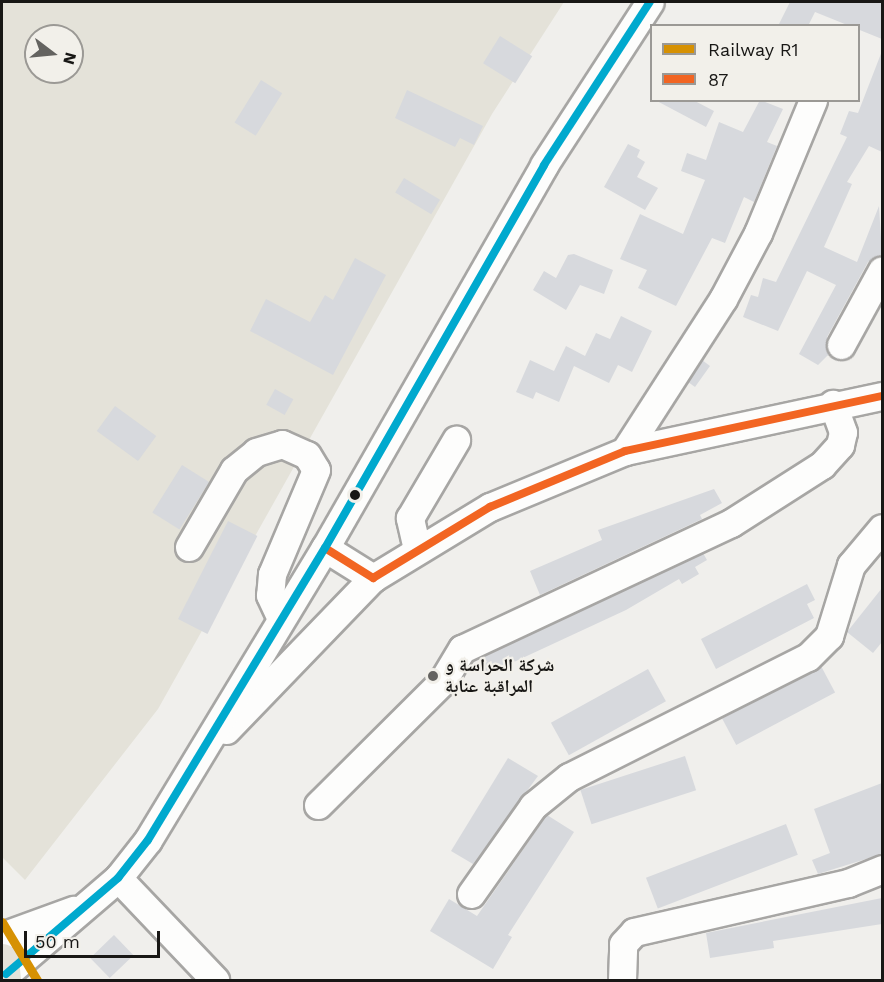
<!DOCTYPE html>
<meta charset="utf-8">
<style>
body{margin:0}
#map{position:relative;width:884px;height:982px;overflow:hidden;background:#f0efec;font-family:"Work Sans","Noto Naskh Arabic",sans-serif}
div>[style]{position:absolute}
.built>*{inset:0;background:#e4e2d9}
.building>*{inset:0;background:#d7d9dd;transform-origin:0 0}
.roads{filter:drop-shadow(2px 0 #a7a6a4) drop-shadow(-2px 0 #a7a6a4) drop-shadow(0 2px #a7a6a4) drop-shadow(0 -2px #a7a6a4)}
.minor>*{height:27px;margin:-13.5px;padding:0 13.5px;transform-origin:13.5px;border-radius:13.5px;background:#fdfdfc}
.major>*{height:33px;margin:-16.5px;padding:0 16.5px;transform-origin:16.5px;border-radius:16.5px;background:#e5e2d9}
.bus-1>*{height:8px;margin:-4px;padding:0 4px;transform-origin:4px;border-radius:4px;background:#f26522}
.bus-2>*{height:8px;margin:-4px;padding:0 4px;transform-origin:4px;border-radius:4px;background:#00a9ce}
.rail-1>*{height:9px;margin:-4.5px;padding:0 4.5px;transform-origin:4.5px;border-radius:4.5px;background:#d69103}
.dots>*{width:16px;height:16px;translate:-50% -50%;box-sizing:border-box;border:3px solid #f2f0ea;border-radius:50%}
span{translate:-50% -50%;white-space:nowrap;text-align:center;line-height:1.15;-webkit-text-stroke:4.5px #f2f0ea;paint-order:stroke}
.poi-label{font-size:18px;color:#181715;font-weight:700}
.left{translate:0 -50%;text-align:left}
.frame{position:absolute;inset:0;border:3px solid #181715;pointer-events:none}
.legend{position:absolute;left:650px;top:24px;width:210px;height:78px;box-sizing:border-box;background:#f2f0ea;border:2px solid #9b9995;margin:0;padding:8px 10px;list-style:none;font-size:18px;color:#181715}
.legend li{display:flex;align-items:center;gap:12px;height:30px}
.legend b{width:30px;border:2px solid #9b9995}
.north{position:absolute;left:24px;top:24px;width:60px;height:60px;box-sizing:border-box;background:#f2f0ea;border:2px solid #9b9995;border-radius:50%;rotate:106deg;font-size:16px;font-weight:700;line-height:24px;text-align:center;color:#181715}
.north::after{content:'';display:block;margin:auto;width:21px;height:27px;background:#646360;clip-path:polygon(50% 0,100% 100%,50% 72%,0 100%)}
.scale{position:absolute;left:24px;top:931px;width:136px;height:27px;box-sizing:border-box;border:3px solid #181715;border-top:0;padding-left:8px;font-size:18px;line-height:21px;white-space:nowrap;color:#181715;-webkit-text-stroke:4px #f2f0ea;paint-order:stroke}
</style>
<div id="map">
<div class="built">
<i style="clip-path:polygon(evenodd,2px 2px,564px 2px,492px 114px,158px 709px,25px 880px,2px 857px,2px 2px,36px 36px,72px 36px,72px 72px,36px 72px,36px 36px)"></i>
</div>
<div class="building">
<i style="clip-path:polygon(790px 2px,882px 2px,882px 39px,815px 12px,808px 26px,778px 26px)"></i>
<i style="left:500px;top:36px;width:38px;height:32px;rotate:32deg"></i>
<i style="clip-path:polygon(882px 51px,882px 152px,869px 146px,847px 182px,852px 184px,824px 247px,857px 262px,879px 206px,882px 254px,868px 262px,827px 337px,829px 354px,818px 365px,799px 354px,836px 285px,807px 271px,778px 331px,743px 317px,751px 295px,758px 297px,763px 278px,776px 282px,847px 137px,840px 134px,849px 111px,858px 113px)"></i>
<i style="left:261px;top:80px;width:25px;height:50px;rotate:32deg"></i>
<i style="clip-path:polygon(407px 90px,483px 126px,474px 145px,460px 138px,455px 147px,395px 118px)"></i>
<i style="clip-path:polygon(655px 100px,693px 100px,714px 111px,706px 127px)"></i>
<i style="clip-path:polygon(760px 100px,783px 109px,767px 142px,777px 146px,754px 202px,744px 197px,725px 243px,712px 238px,676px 306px,638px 288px,647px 270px,620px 259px,640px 214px,683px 234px,705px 180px,681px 171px,687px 153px,706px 160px,719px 122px,743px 132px)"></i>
<i style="clip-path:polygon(628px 144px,640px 150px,637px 157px,645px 162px,637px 177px,658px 188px,645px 210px,604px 187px)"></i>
<i style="left:404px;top:178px;width:42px;height:17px;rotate:31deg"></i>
<i style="clip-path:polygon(574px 254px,613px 270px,604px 294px,580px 285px,566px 310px,533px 290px,544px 271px,556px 278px,568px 255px)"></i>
<i style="clip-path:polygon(355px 258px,386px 275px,333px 375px,250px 331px,266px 299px,310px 322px,325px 295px,333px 300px)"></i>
<i style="clip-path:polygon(621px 316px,652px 331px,632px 372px,618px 365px,609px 383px,574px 366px,559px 402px,536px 392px,533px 399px,516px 392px,530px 360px,554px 371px,566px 346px,585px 356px,596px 333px,610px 339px)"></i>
<i style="clip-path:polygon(702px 360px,710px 366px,695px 387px,688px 382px)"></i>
<i style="left:275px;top:389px;width:21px;height:18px;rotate:29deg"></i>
<i style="left:115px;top:406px;width:51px;height:31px;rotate:36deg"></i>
<i style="left:182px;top:465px;width:32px;height:56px;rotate:32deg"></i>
<i style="clip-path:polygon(714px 489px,722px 503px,700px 515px,702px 519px,540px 595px,530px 571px,602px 540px,598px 530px)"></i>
<i style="left:228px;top:521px;width:33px;height:110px;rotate:27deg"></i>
<i style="clip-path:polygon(703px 553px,707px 560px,695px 567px,699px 574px,682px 584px,679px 579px,626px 610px,486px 675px,479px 659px)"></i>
<i style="clip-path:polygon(807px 584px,815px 600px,807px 604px,814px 618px,716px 669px,701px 639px)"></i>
<i style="clip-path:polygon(882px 588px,882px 642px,873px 653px,847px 632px)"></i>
<i style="left:821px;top:666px;width:30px;height:112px;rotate:62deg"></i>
<i style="left:648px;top:669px;width:37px;height:111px;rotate:61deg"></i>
<i style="left:685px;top:756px;width:36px;height:110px;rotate:72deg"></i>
<i style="clip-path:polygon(508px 758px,538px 776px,473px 864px,451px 851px)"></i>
<i style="clip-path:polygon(882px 783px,882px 854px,818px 874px,812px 860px,830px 853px,814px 809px)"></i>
<i style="clip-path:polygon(547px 815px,574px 832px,508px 935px,512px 937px,493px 969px,430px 931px,449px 899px,477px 916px)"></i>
<i style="left:786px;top:824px;width:33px;height:150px;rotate:69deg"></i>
<i style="clip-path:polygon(882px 898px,882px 924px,773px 941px,774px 948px,710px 958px,706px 933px)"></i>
<i style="left:114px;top:935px;width:28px;height:33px;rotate:46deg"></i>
</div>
<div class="roads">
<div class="minor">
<i style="left:841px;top:345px;width:85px;rotate:-61.3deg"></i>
<i style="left:625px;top:451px;width:181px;rotate:-57.2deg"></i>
<i style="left:723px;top:299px;width:75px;rotate:-62.1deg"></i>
<i style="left:758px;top:233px;width:144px;rotate:-67.5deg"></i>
<i style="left:189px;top:547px;width:89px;rotate:-59.7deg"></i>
<i style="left:234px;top:470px;width:28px;rotate:-39deg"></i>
<i style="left:256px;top:452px;width:27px;rotate:-17deg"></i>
<i style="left:282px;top:444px;width:27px;rotate:24deg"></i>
<i style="left:307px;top:455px;width:17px;rotate:59deg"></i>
<i style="left:316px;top:470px;width:113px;rotate:112.9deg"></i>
<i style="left:272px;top:574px;width:21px;rotate:95deg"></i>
<i style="left:270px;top:595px;width:26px;rotate:65deg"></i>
<i style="left:325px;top:548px;width:57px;rotate:32deg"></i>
<i style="left:373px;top:578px;width:137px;rotate:-31.3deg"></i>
<i style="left:490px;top:507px;width:146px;rotate:-22.5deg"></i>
<i style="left:625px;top:451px;width:263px;rotate:-12.1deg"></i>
<i style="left:417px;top:549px;width:32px;rotate:-103deg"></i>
<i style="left:410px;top:518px;width:91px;rotate:-59.5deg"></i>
<i style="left:226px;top:730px;width:211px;rotate:-46deg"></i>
<i style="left:318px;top:805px;width:175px;rotate:-44.8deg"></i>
<i style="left:442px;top:682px;width:39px;rotate:-59deg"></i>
<i style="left:462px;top:649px;width:297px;rotate:-25.1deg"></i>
<i style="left:731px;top:523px;width:108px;rotate:-32.5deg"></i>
<i style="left:822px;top:465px;width:27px;rotate:-48deg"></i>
<i style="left:840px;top:445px;width:13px;rotate:-77deg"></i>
<i style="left:843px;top:432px;width:30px;rotate:-110deg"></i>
<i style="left:118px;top:878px;width:141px;rotate:46.4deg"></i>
<i style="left:471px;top:894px;width:108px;rotate:-54.8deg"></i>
<i style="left:533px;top:806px;width:46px;rotate:-38.9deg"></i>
<i style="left:569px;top:777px;width:267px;rotate:-26.7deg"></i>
<i style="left:808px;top:657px;width:30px;rotate:-45deg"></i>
<i style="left:829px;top:636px;width:74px;rotate:-72.8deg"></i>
<i style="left:851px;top:565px;width:48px;rotate:-50deg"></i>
<i style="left:2px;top:936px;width:76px;rotate:-20.1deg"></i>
<i style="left:6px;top:974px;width:148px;rotate:-40.6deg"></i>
<i style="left:118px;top:878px;width:48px;rotate:-51.7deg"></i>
<i style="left:148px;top:840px;width:341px;rotate:-58.8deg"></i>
<i style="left:325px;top:548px;width:441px;rotate:-60.2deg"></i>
<i style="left:544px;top:165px;width:194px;rotate:-57deg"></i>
<i style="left:622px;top:980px;width:36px;rotate:-88deg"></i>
<i style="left:623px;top:944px;width:16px;rotate:-47deg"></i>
<i style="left:634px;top:932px;width:220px;rotate:-12.9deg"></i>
<i style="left:848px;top:883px;width:37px;rotate:-22deg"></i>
</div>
<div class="major">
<i style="left:2px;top:960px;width:20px;rotate:84deg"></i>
</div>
</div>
<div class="bus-1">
<i style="left:325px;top:548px;width:57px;rotate:32deg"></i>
<i style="left:373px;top:578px;width:137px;rotate:-31.3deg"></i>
<i style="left:490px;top:507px;width:146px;rotate:-22.5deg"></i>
<i style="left:625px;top:451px;width:263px;rotate:-12.1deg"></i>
</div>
<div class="bus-2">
<i style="left:6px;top:974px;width:148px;rotate:-40.6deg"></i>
<i style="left:118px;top:878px;width:48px;rotate:-51.7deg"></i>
<i style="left:148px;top:840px;width:341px;rotate:-58.8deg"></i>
<i style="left:325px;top:548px;width:441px;rotate:-60.2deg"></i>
<i style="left:544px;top:165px;width:194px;rotate:-57deg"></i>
</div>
<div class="rail-1">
<i style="left:2px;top:922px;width:68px;rotate:58.9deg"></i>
</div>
<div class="dots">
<i style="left:355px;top:495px;background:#181715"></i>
<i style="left:433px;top:676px;background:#646360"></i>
</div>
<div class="poi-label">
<span class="left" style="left:445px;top:676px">شركة الحراسة و<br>المراقبة عنابة</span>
</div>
<div class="frame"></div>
<ul class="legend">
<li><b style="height:8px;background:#d69103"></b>Railway R1</li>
<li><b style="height:8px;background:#f26522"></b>87</li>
</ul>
<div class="north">N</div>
<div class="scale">50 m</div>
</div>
